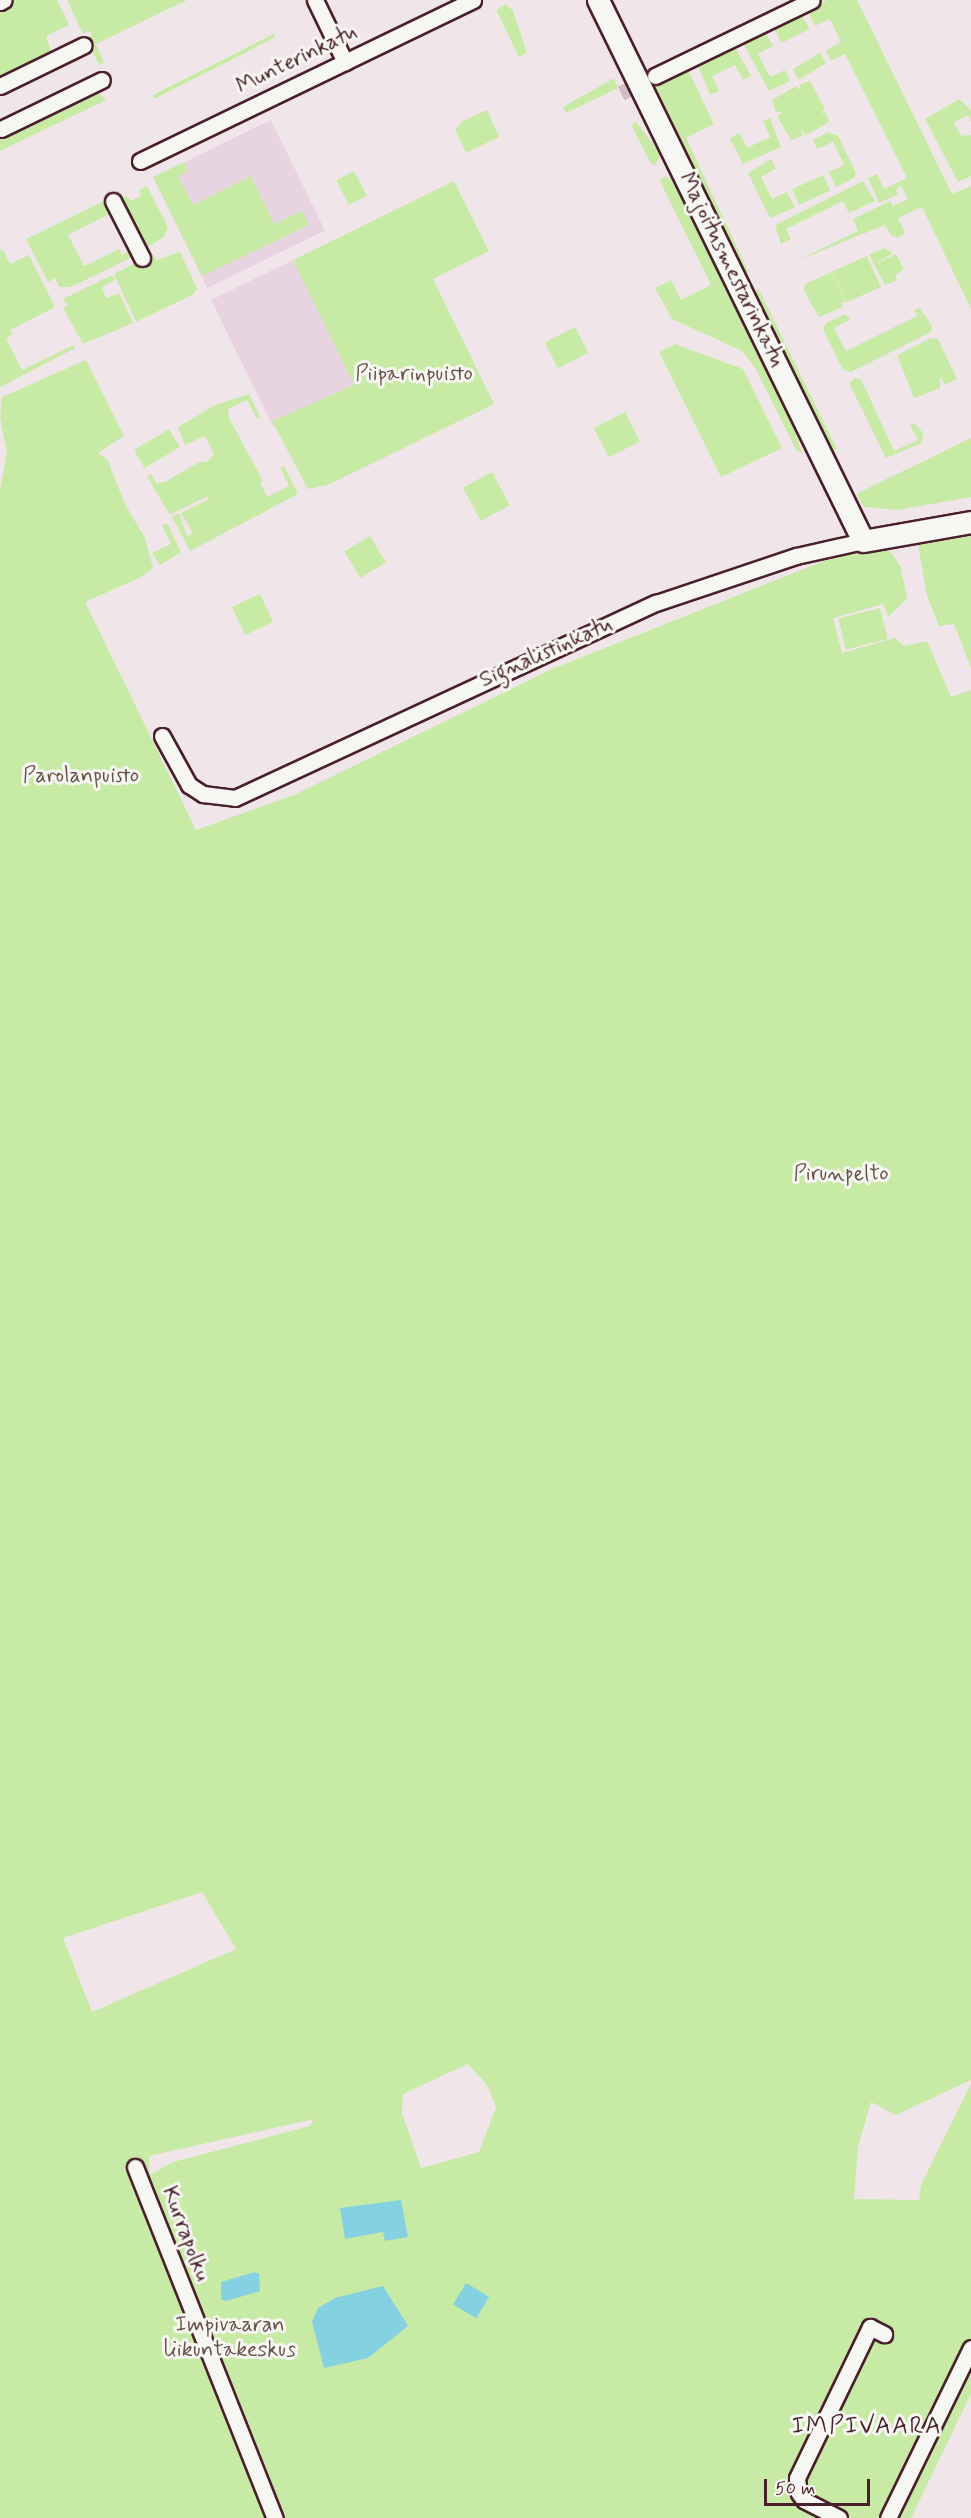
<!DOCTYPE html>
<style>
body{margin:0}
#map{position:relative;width:971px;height:2518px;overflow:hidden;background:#f0e6ea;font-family:Mynerve,sans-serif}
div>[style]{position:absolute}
.built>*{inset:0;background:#e8d3e0;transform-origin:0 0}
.green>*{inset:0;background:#c7eba4;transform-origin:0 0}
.water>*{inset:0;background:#84d1e2;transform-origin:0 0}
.street-tunnel>*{height:15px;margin-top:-7.5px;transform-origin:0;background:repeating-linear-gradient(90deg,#cfbec4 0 15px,transparent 0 23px)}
.roads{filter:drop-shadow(2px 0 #4a1f2b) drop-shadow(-2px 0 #4a1f2b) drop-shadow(0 2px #4a1f2b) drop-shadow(0 -2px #4a1f2b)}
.street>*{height:15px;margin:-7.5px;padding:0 7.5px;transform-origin:7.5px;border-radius:7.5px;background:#f6f6f2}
.secondary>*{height:21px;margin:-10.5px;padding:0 10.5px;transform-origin:10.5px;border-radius:10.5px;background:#f6f6f2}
span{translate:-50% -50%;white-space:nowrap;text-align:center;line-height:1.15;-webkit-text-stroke:6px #f6f6f2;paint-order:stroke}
.street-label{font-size:22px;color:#4a1f2b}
.park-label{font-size:22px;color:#695249}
.neighbourhood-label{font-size:24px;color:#4a1f2b;letter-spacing:1.5px}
.scale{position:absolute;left:764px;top:2479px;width:106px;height:27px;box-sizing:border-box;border:3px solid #4a1f2b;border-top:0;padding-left:8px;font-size:18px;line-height:21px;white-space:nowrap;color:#4a1f2b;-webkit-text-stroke:4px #f6f6f2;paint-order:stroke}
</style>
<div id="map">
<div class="built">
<i style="left:271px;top:120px;width:123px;height:131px;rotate:64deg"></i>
<i style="left:293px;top:260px;width:140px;height:91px;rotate:64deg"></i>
</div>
<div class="green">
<i style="clip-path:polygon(9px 0,57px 0,69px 25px,46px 36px,53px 57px,0 83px,0 4px)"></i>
<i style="clip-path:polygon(67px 0,187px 0,96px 44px,104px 62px,99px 65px,86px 38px,92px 35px,90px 31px,83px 34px)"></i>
<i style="clip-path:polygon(827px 0,857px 0,952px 194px,971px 186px,971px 309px,922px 207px,898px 218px,905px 233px,898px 238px,892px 236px,885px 225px,796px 261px,858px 231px,853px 219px,890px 201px,893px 206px,908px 199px,901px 186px,896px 189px,898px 194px,879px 203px,868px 178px,877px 174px,884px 189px,907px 178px,845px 54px,831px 61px,826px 50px,841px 42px,830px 19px,815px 26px,807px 10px)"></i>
<i style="clip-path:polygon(506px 4px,513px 11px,527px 53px,519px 57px,496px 10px)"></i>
<i style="left:801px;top:13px;width:18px;height:31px;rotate:63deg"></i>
<i style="clip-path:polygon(764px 30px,773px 46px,758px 54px,770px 77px,785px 70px,790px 81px,769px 91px,743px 43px)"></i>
<i style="left:273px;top:34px;width:4px;height:135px;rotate:63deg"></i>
<i style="clip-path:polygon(734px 45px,751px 76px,743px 80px,735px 65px,712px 76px,719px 91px,710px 95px,697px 63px)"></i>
<i style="left:820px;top:53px;width:12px;height:32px;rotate:59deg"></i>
<i style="clip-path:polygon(687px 68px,714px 124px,686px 138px,749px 273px,742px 272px,650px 84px)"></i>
<i style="clip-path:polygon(614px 78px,618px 88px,566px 113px,563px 107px)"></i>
<i style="clip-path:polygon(810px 81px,825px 109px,821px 114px,826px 112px,829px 122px,806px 135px,800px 130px,803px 136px,791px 140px,777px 116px,782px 112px,776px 112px,772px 100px,796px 86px,801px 91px,799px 85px)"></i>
<i style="clip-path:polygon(95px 89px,106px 100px,0 151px,0 135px,2px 138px,15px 132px,13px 127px)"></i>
<i style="clip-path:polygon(959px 99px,971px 110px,971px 122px,968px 115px,954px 122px,961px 136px,971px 135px,971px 176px,958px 182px,925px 119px)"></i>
<i style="clip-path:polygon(487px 110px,499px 137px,466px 153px,455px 130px,463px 121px)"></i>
<i style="clip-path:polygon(770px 118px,781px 147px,743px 164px,730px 138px,739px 133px,747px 148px,770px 137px,763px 121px)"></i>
<i style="clip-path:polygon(636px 122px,661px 154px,655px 165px,651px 164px,631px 125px)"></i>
<i style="clip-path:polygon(828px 132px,838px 136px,856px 173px,854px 178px,836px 187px,829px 172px,844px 165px,833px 142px,817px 149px,813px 140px)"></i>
<i style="clip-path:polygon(771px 159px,776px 169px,761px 177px,772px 199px,787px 192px,795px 207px,770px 218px,748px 173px)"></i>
<i style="clip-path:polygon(184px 162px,188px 171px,178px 176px,193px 205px,251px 176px,274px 224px,302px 211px,309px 225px,202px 276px,153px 177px)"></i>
<i style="left:354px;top:171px;width:28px;height:20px;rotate:63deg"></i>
<i style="left:823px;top:175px;width:17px;height:34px;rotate:65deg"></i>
<i style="clip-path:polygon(665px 176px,676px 182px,792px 422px,802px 453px,796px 450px,756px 369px,742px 351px,672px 319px,655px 288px,671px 280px,681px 300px,711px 285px,660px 181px)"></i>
<i style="clip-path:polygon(454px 181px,489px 251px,433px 279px,494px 404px,328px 485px,308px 489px,272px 421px,354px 385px,293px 260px)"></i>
<i style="clip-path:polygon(863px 181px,875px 201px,849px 213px,843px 201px,786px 229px,791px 239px,781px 244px,775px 225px)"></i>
<i style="clip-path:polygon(147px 186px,168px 227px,164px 237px,146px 248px,116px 202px,127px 196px,131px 201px,141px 196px,139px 191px)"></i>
<i style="clip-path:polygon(110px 198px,116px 211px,68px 235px,84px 266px,119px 249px,122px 255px,129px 251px,132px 257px,71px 287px,59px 287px,55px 278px,48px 282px,26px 239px)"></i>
<i style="clip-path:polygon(884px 248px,893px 253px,875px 264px,896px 254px,904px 269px,895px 275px,897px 280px,885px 285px,869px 255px)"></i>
<i style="clip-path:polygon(3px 250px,10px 264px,29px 255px,55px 307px,10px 330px,12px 335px,6px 338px,22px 370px,73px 345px,75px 348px,0 387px,0 251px)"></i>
<i style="clip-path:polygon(180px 252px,197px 288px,194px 294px,136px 322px,114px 274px,152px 254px,157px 260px)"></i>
<i style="left:867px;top:256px;width:34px;height:38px;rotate:66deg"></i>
<i style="clip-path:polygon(832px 272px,845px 301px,841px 303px,843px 307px,819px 317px,804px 291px,805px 284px)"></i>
<i style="clip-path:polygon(112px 275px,115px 280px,102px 287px,106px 298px,119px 293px,133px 323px,83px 344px,63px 308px,68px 306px,63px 299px)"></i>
<i style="clip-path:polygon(758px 288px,837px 449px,833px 451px,822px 436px,753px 297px)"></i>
<i style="clip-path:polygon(920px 308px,932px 326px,931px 332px,851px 372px,843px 370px,823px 329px,826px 323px,846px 314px,850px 320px,834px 328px,846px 351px,917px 316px,914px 310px)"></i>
<i style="left:575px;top:327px;width:29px;height:34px;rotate:63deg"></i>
<i style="clip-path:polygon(931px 338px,938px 339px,957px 379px,945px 385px,940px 376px,940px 388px,914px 398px,897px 355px)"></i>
<i style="clip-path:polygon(675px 344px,743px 369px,782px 448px,721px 477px,659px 352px)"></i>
<i style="clip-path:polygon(evenodd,86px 360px,124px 436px,98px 453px,107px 459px,125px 504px,145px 538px,153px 568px,139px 578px,85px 602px,196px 830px,294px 795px,552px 669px,824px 561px,861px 551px,884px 547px,894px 556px,901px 568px,907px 599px,888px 617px,883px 604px,833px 618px,842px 653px,895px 638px,904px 646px,927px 641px,951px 697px,971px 690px,971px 2080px,896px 2115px,871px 2102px,858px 2147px,854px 2199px,919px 2200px,921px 2185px,971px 2083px,971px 2340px,878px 2518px,0 2518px,0 489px,7px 453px,0 417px,2px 397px,86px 360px,202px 1892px,236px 1949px,92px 2012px,63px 1938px,202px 1892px,86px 360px,468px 2064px,487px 2085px,496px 2107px,479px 2152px,421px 2168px,402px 2113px,403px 2094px,468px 2064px,86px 360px,314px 2119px,310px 2126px,173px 2162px,150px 2175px,149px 2156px,314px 2119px)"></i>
<i style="clip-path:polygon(855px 378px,861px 379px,894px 451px,918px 440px,910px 425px,914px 423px,923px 433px,922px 443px,886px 458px,849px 383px)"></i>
<i style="clip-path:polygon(249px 394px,260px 417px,257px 419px,247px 400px,228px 409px,229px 418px,263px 481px,260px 482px,267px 497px,289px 486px,280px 467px,284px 466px,298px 494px,190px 551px,172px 517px,179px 513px,187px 536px,193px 533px,181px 513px,209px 499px,208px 496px,170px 515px,147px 476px,151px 474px,156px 483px,165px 482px,199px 462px,207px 462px,214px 454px,205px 436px,185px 445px,178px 427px,215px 405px)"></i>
<i style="left:625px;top:412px;width:33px;height:35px;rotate:63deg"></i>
<i style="left:169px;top:429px;width:21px;height:41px;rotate:59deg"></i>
<i style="clip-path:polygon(971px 438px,971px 497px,898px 510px,864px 507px,858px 497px,858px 493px)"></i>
<i style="left:492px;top:472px;width:38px;height:33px;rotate:62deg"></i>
<i style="clip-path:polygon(167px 523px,181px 552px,160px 565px,152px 553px,171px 544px,162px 525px)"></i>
<i style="clip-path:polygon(971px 534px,971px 668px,954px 624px,939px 626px,927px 596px,918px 544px)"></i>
<i style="left:370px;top:536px;width:31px;height:30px;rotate:59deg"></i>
<i style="left:260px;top:594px;width:31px;height:31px;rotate:65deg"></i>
<i style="left:880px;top:608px;width:32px;height:43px;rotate:76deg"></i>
<i style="clip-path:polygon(971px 2365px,971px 2394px,911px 2518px,896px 2518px)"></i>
</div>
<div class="water">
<i style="clip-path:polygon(401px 2200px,408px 2237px,385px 2241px,383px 2232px,345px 2239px,340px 2208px)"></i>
<i style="clip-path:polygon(255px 2272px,259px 2274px,260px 2291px,226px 2301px,221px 2299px,221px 2282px)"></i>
<i style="left:466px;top:2283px;width:27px;height:25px;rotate:31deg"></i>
<i style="clip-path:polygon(383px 2286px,408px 2326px,368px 2358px,324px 2368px,312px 2322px,318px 2308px,335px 2298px)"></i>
</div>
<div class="street-tunnel">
<i style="left:621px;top:93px;width:30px;rotate:-26deg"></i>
</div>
<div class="roads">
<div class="street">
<i style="left:315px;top:0;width:69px;rotate:64.2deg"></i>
<i style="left:0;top:2px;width:4px;rotate:-27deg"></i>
<i style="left:655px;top:76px;width:174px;rotate:-25.8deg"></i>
<i style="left:0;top:86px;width:93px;rotate:-26deg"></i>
<i style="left:1px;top:129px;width:112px;rotate:-25.9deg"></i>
<i style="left:140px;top:161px;width:370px;rotate:-25.8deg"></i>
<i style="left:113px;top:201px;width:64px;rotate:63deg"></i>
<i style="left:162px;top:736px;width:56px;rotate:61.1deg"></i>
<i style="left:189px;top:785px;width:17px;rotate:33deg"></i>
<i style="left:203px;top:794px;width:32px;rotate:7deg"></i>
<i style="left:235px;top:798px;width:464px;rotate:-24.9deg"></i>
<i style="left:656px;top:603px;width:148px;rotate:-18.6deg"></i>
<i style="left:796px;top:556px;width:69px;rotate:-12.6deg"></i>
<i style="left:135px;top:2167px;width:378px;rotate:68.3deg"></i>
<i style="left:839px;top:2518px;width:39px;rotate:-153deg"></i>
<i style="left:804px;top:2500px;width:9px;rotate:-126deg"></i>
<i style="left:799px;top:2493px;width:15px;rotate:-98deg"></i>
<i style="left:797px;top:2478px;width:168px;rotate:-64.2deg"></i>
<i style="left:870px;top:2327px;width:16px;rotate:27deg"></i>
<i style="left:888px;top:2518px;width:189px;rotate:-64deg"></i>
</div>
<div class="secondary">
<i style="left:598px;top:0;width:602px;rotate:63.9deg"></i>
<i style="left:863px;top:541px;width:110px;rotate:-10deg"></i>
</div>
</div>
<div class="street-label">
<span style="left:297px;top:60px;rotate:-26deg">Munterinkatu</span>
<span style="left:731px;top:270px;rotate:64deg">Majoitusmestarinkatu</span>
<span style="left:546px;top:653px;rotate:-24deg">Signalistinkatu</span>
<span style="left:185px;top:2234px;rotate:69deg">Kurrapolku</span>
</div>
<div class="park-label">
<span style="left:414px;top:375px">Piiparinpuisto</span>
<span style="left:81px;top:777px">Parolanpuisto</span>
<span style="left:841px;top:1175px">Pirunpelto</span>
<span style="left:230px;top:2338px">Impivaaran<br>liikuntakeskus</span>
</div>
<div class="neighbourhood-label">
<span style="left:867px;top:2427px">IMPIVAARA</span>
</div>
<div class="scale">50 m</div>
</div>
